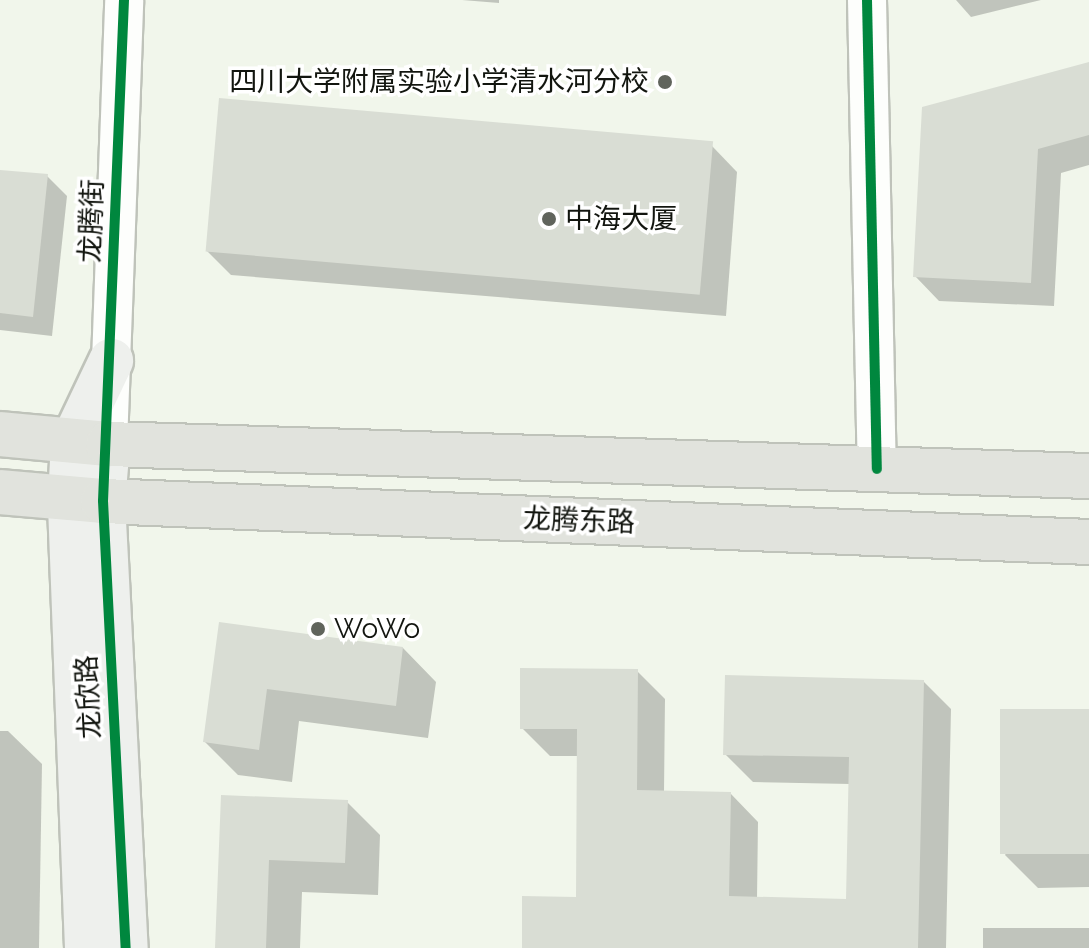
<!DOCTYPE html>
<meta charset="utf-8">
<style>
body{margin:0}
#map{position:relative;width:1089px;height:948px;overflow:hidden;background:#f1f6eb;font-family:Raleway,"Noto Sans SC",sans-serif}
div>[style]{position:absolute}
.shadow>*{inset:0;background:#0003;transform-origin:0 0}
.building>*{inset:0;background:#d9ddd4;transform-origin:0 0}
.roads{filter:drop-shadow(2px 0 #bfc3ba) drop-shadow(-2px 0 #bfc3ba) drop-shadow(0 2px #bfc3ba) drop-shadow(0 -2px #bfc3ba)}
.street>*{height:38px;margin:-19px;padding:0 19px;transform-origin:19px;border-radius:19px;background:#fdfefc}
.secondary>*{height:44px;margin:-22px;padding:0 22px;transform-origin:22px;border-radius:22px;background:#eef0ed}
.primary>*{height:44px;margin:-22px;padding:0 22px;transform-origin:22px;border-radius:22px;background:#e1e3dd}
.cycleway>*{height:10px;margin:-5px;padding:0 5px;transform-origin:5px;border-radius:5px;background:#00873e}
.dots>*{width:22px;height:22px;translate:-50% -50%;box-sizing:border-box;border:4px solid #fff;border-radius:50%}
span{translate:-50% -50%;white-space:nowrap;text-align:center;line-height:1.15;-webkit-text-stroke:7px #fff;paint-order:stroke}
.poi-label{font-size:28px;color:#12150f}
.right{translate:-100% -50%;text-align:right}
.left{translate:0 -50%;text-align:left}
.street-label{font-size:28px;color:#12150f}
</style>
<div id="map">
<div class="shadow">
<i style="clip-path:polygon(462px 0,499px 0,499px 3px)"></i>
<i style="clip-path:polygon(956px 0,1041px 0,971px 17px)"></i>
<i style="clip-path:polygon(1089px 64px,1089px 165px,1061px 173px,1054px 306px,939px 301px,915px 276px)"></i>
<i style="clip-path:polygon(712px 146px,737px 172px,726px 316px,231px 275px,206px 250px)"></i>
<i style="clip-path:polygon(0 172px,47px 176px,67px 196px,52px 336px,0 330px)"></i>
<i style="clip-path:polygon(221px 624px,403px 648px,436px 682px,428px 738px,299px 721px,292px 782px,238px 775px,205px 742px)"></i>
<i style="clip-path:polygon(637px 671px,665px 699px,664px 793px,731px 794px,758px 822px,757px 899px,848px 901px,850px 784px,753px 782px,725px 754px,923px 681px,951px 709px,946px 948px,524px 948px,578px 899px,579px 756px,550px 756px,522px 728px)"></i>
<i style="clip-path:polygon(1089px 711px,1089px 887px,1038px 888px,1005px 855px)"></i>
<i style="clip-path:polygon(0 731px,8px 731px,42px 764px,39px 948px,0 948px)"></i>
<i style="clip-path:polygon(223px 797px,347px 802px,380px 835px,378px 895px,302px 892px,300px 948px,217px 948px)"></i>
<i style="left:1089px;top:928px;width:20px;height:106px;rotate:90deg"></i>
</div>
<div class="building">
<i style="clip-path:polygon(1089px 62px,1089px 135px,1038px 149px,1031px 283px,913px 277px,922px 107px)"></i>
<i style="left:219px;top:98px;width:496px;height:154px;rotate:5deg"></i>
<i style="clip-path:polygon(0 170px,48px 174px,33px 317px,0 313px)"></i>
<i style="clip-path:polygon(219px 622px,403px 647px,396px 706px,267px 689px,259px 750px,203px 742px)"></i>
<i style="clip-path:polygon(520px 668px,638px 669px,637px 790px,731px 792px,729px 896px,846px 899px,849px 757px,723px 755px,725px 675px,924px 680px,918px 948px,522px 948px,522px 896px,576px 897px,577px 729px,520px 729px)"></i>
<i style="left:1089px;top:709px;width:145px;height:89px;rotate:90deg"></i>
<i style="clip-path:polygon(221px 795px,348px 800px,345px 863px,269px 860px,266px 948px,215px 948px)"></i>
</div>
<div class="roads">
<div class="street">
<i style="left:867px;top:0;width:469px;rotate:88.8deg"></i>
<i style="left:108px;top:444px;width:444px;rotate:-87.9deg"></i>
</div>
<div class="secondary">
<i style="left:108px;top:444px;width:57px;rotate:95deg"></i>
<i style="left:103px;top:501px;width:448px;rotate:87.1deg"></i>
<i style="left:87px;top:948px;width:449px;rotate:-92.2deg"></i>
<i style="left:70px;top:499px;width:58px;rotate:-87deg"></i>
<i style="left:73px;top:441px;width:89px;rotate:-64.6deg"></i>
</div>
<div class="primary">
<i style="left:0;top:434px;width:108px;rotate:5.3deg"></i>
<i style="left:108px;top:444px;width:982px;rotate:1.87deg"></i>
<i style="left:0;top:492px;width:103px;rotate:5deg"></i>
<i style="left:103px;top:501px;width:987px;rotate:2.38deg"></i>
</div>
</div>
<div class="cycleway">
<i style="left:124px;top:0;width:501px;rotate:92.4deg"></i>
<i style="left:103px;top:501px;width:448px;rotate:87.1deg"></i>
<i style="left:867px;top:0;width:469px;rotate:88.8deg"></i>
</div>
<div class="dots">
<i style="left:665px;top:82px;background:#60645c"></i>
<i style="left:549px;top:219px;background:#60645c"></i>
<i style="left:318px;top:629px;background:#60645c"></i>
</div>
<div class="poi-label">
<span class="right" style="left:649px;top:82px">四川大学附属实验小学清水河分校</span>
<span class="left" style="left:565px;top:219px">中海大厦</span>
<span class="left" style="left:334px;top:629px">WoWo</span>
</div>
<div class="street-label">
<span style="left:92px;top:221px;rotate:-88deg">龙腾街</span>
<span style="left:579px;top:521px;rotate:2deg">龙腾东路</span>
<span style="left:89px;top:697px;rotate:-93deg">龙欣路</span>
</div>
</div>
